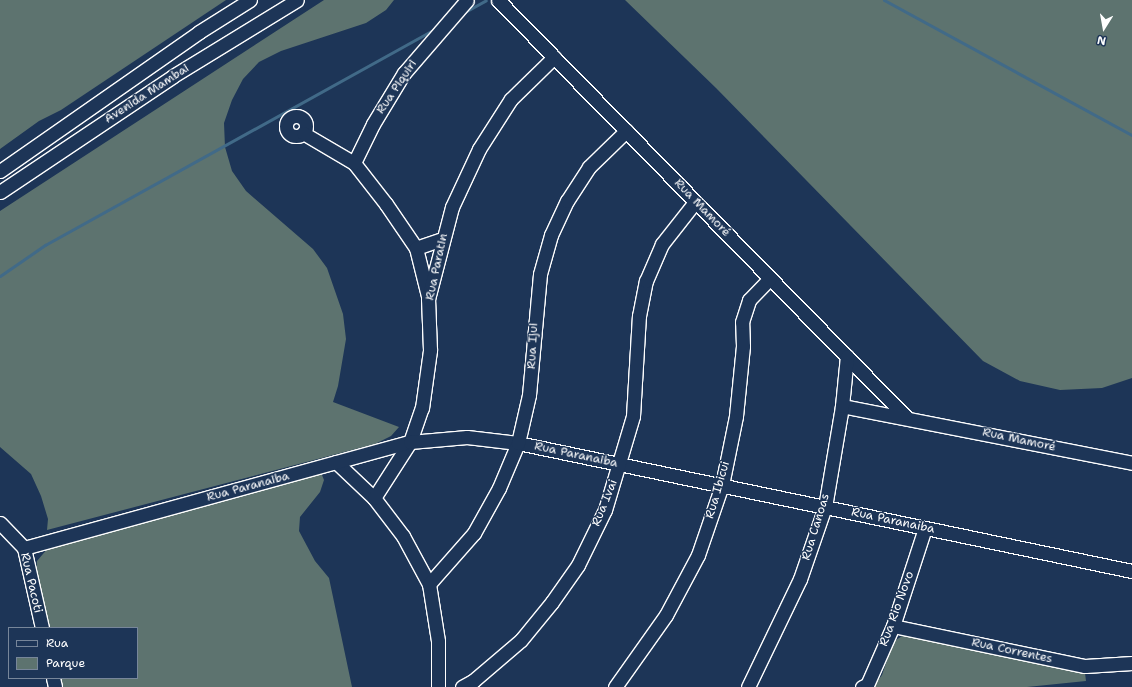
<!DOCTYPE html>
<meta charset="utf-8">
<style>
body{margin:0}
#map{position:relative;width:1132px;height:687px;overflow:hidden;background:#1d3557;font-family:"Shantell Sans",sans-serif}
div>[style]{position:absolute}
.green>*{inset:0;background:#5d736f}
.stream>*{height:3px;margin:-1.5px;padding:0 1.5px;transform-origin:1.5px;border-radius:1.5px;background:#416a88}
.roads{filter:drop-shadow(1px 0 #fff) drop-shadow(-1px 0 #fff) drop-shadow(0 1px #fff) drop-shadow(0 -1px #fff)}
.minor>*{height:13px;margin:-6.5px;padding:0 6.5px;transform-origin:6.5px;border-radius:6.5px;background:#1d3557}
.minor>.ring{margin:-6.5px;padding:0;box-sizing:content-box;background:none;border:13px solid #1d3557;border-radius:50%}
span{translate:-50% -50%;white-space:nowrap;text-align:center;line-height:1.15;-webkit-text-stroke:3px #1d3557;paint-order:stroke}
.street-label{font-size:12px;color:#fff}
.legend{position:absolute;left:8px;top:627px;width:130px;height:52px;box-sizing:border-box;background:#1d3557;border:1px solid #77869a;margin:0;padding:5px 7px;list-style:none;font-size:12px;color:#fff}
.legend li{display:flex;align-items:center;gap:8px;height:20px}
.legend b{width:20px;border:1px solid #77869a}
.north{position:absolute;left:1084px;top:8px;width:40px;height:40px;-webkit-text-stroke:3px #1d3557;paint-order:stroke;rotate:191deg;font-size:11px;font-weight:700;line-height:16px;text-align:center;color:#fff}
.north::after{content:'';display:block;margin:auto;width:14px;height:18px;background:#fff;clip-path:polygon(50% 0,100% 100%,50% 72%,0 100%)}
</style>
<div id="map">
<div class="green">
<i style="clip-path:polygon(0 0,226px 0,61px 110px,39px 121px,0 149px)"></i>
<i style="clip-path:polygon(324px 0,394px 0,386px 10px,366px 23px,281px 51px,259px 62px,243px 79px,232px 100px,224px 123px,225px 147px,232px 171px,246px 191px,313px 249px,327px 268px,343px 314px,346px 339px,338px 386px,333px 402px,399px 427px,391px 436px,375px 444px,47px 530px,48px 519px,41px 496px,31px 474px,0 447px,0 211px)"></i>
<i style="clip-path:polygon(625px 0,1132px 0,1132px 378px,1102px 388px,1060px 390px,1020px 381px,983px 361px,716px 88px)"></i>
<i style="clip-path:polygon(317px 473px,322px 475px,324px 480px,320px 492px,300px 517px,299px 531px,315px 561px,329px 578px,352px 687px,63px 687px,60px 678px,137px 678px,137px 628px,49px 628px,36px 574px,37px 561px,48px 548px)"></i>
<i style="clip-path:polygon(911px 634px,1085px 673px,1086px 681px,1027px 687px,873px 687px,882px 675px,893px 642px,902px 636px)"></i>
</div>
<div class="stream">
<i style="left:884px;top:0;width:282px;rotate:28.6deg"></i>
<i style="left:463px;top:13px;width:26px;rotate:-29deg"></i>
<i style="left:0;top:276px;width:55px;rotate:-34.6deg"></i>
<i style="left:45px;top:245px;width:441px;rotate:-29deg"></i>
</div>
<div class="roads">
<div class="minor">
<i style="left:498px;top:0;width:583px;rotate:45.63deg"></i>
<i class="ring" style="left:286px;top:116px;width:7px;height:7px"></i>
<i style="left:303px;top:133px;width:59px;rotate:30.5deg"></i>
<i style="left:354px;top:163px;width:52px;rotate:52deg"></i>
<i style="left:386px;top:204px;width:53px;rotate:55.7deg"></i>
<i style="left:416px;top:248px;width:49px;rotate:76deg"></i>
<i style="left:354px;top:163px;width:43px;rotate:-64deg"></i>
<i style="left:373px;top:124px;width:60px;rotate:-58.7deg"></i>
<i style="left:404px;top:73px;width:96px;rotate:-49.2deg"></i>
<i style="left:0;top:171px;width:243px;rotate:-34.9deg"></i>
<i style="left:199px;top:32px;width:60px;rotate:-32.1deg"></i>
<i style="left:0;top:192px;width:208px;rotate:-33.8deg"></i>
<i style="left:173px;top:76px;width:145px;rotate:-31.5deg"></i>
<i style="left:416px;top:248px;width:28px;rotate:-19deg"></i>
<i style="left:842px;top:406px;width:296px;rotate:11.1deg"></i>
<i style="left:336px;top:462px;width:52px;rotate:43.5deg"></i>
<i style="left:374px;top:498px;width:48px;rotate:52.7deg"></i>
<i style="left:403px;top:536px;width:55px;rotate:61.6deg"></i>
<i style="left:429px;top:584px;width:58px;rotate:81deg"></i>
<i style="left:438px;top:641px;width:46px;rotate:90deg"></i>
<i style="left:374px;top:498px;width:67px;rotate:-57.3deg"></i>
<i style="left:410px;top:442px;width:36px;rotate:-71deg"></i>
<i style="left:422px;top:408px;width:59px;rotate:-82.1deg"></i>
<i style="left:430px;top:350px;width:51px;rotate:-92.2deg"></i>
<i style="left:428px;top:299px;width:95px;rotate:-75.4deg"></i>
<i style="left:452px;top:207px;width:64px;rotate:-65deg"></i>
<i style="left:479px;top:149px;width:59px;rotate:-57.4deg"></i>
<i style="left:511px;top:99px;width:60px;rotate:-44.3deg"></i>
<i style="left:0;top:523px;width:35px;rotate:46deg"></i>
<i style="left:24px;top:548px;width:82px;rotate:77.3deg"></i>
<i style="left:24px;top:548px;width:400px;rotate:-15.4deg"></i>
<i style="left:410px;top:442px;width:57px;rotate:-5deg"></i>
<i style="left:467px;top:437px;width:51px;rotate:6.7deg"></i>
<i style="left:518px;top:443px;width:627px;rotate:11.78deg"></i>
<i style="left:429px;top:584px;width:68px;rotate:-48.6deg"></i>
<i style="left:474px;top:533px;width:51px;rotate:-60.9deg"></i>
<i style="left:499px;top:488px;width:49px;rotate:-67.1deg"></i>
<i style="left:518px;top:443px;width:49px;rotate:-77.1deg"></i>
<i style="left:529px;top:395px;width:121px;rotate:-84.8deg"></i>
<i style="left:540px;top:274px;width:41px;rotate:-74.2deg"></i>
<i style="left:551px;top:235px;width:38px;rotate:-65deg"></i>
<i style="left:567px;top:201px;width:40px;rotate:-57.1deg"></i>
<i style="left:589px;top:167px;width:52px;rotate:-44.2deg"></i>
<i style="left:893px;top:626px;width:196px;rotate:11.8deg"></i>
<i style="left:1085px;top:666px;width:47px;rotate:-3.7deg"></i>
<i style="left:53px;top:678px;width:9px;rotate:77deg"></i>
<i style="left:462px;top:687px;width:13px;rotate:-29deg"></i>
<i style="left:473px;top:681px;width:63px;rotate:-40.5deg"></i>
<i style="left:521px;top:640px;width:49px;rotate:-50.8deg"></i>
<i style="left:552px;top:602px;width:45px;rotate:-54.9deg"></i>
<i style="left:578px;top:565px;width:61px;rotate:-63.9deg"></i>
<i style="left:605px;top:510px;width:98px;rotate:-73.4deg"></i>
<i style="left:633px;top:416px;width:100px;rotate:-86.6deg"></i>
<i style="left:639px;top:316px;width:36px;rotate:-79deg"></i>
<i style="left:646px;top:281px;width:40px;rotate:-66.6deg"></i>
<i style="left:662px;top:244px;width:53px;rotate:-51.8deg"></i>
<i style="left:615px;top:687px;width:88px;rotate:-54.7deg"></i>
<i style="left:666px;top:615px;width:68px;rotate:-61.9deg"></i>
<i style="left:698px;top:555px;width:74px;rotate:-71.1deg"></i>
<i style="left:722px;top:485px;width:70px;rotate:-78.5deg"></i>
<i style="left:736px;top:416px;width:70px;rotate:-84.3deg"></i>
<i style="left:743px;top:346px;width:24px;rotate:-92deg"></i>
<i style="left:742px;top:322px;width:23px;rotate:-72deg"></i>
<i style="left:749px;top:300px;width:30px;rotate:-46deg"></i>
<i style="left:748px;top:687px;width:120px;rotate:-64.3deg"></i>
<i style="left:800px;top:579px;width:76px;rotate:-70.9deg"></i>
<i style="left:825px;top:507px;width:102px;rotate:-80.4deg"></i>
<i style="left:842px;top:406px;width:50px;rotate:-84.3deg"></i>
<i style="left:862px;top:687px;width:5px;rotate:-22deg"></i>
<i style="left:867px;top:685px;width:64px;rotate:-66.2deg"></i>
<i style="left:893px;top:626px;width:103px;rotate:-71.9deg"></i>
</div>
</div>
<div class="street-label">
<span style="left:397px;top:87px;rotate:-56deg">Rua Piquiri</span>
<span style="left:147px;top:94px;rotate:-33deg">Avenida Mambai</span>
<span style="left:702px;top:208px;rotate:46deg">Rua Mamoré</span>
<span style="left:437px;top:267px;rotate:-78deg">Rua Paratin</span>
<span style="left:533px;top:346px;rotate:-87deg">Rua Ijui</span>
<span style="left:1019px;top:440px;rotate:12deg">Rua Mamoré</span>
<span style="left:576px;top:455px;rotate:12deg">Rua Paranaiba</span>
<span style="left:248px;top:487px;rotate:-15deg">Rua Paranaiba</span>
<span style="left:718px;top:490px;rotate:-74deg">Rua Ibicui</span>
<span style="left:605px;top:503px;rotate:-68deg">Rua Ivai</span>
<span style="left:893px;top:521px;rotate:12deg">Rua Paranaiba</span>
<span style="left:816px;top:527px;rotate:-73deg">Rua Canoas</span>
<span style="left:31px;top:583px;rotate:77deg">Rua Pacoti</span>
<span style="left:897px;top:609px;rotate:-70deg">Rua Rio Novo</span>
<span style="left:1012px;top:651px;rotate:12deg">Rua Correntes</span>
</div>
<ul class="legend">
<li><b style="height:5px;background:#1d3557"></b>Rua</li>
<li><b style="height:11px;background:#5d736f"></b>Parque</li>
</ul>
<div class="north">N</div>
</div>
